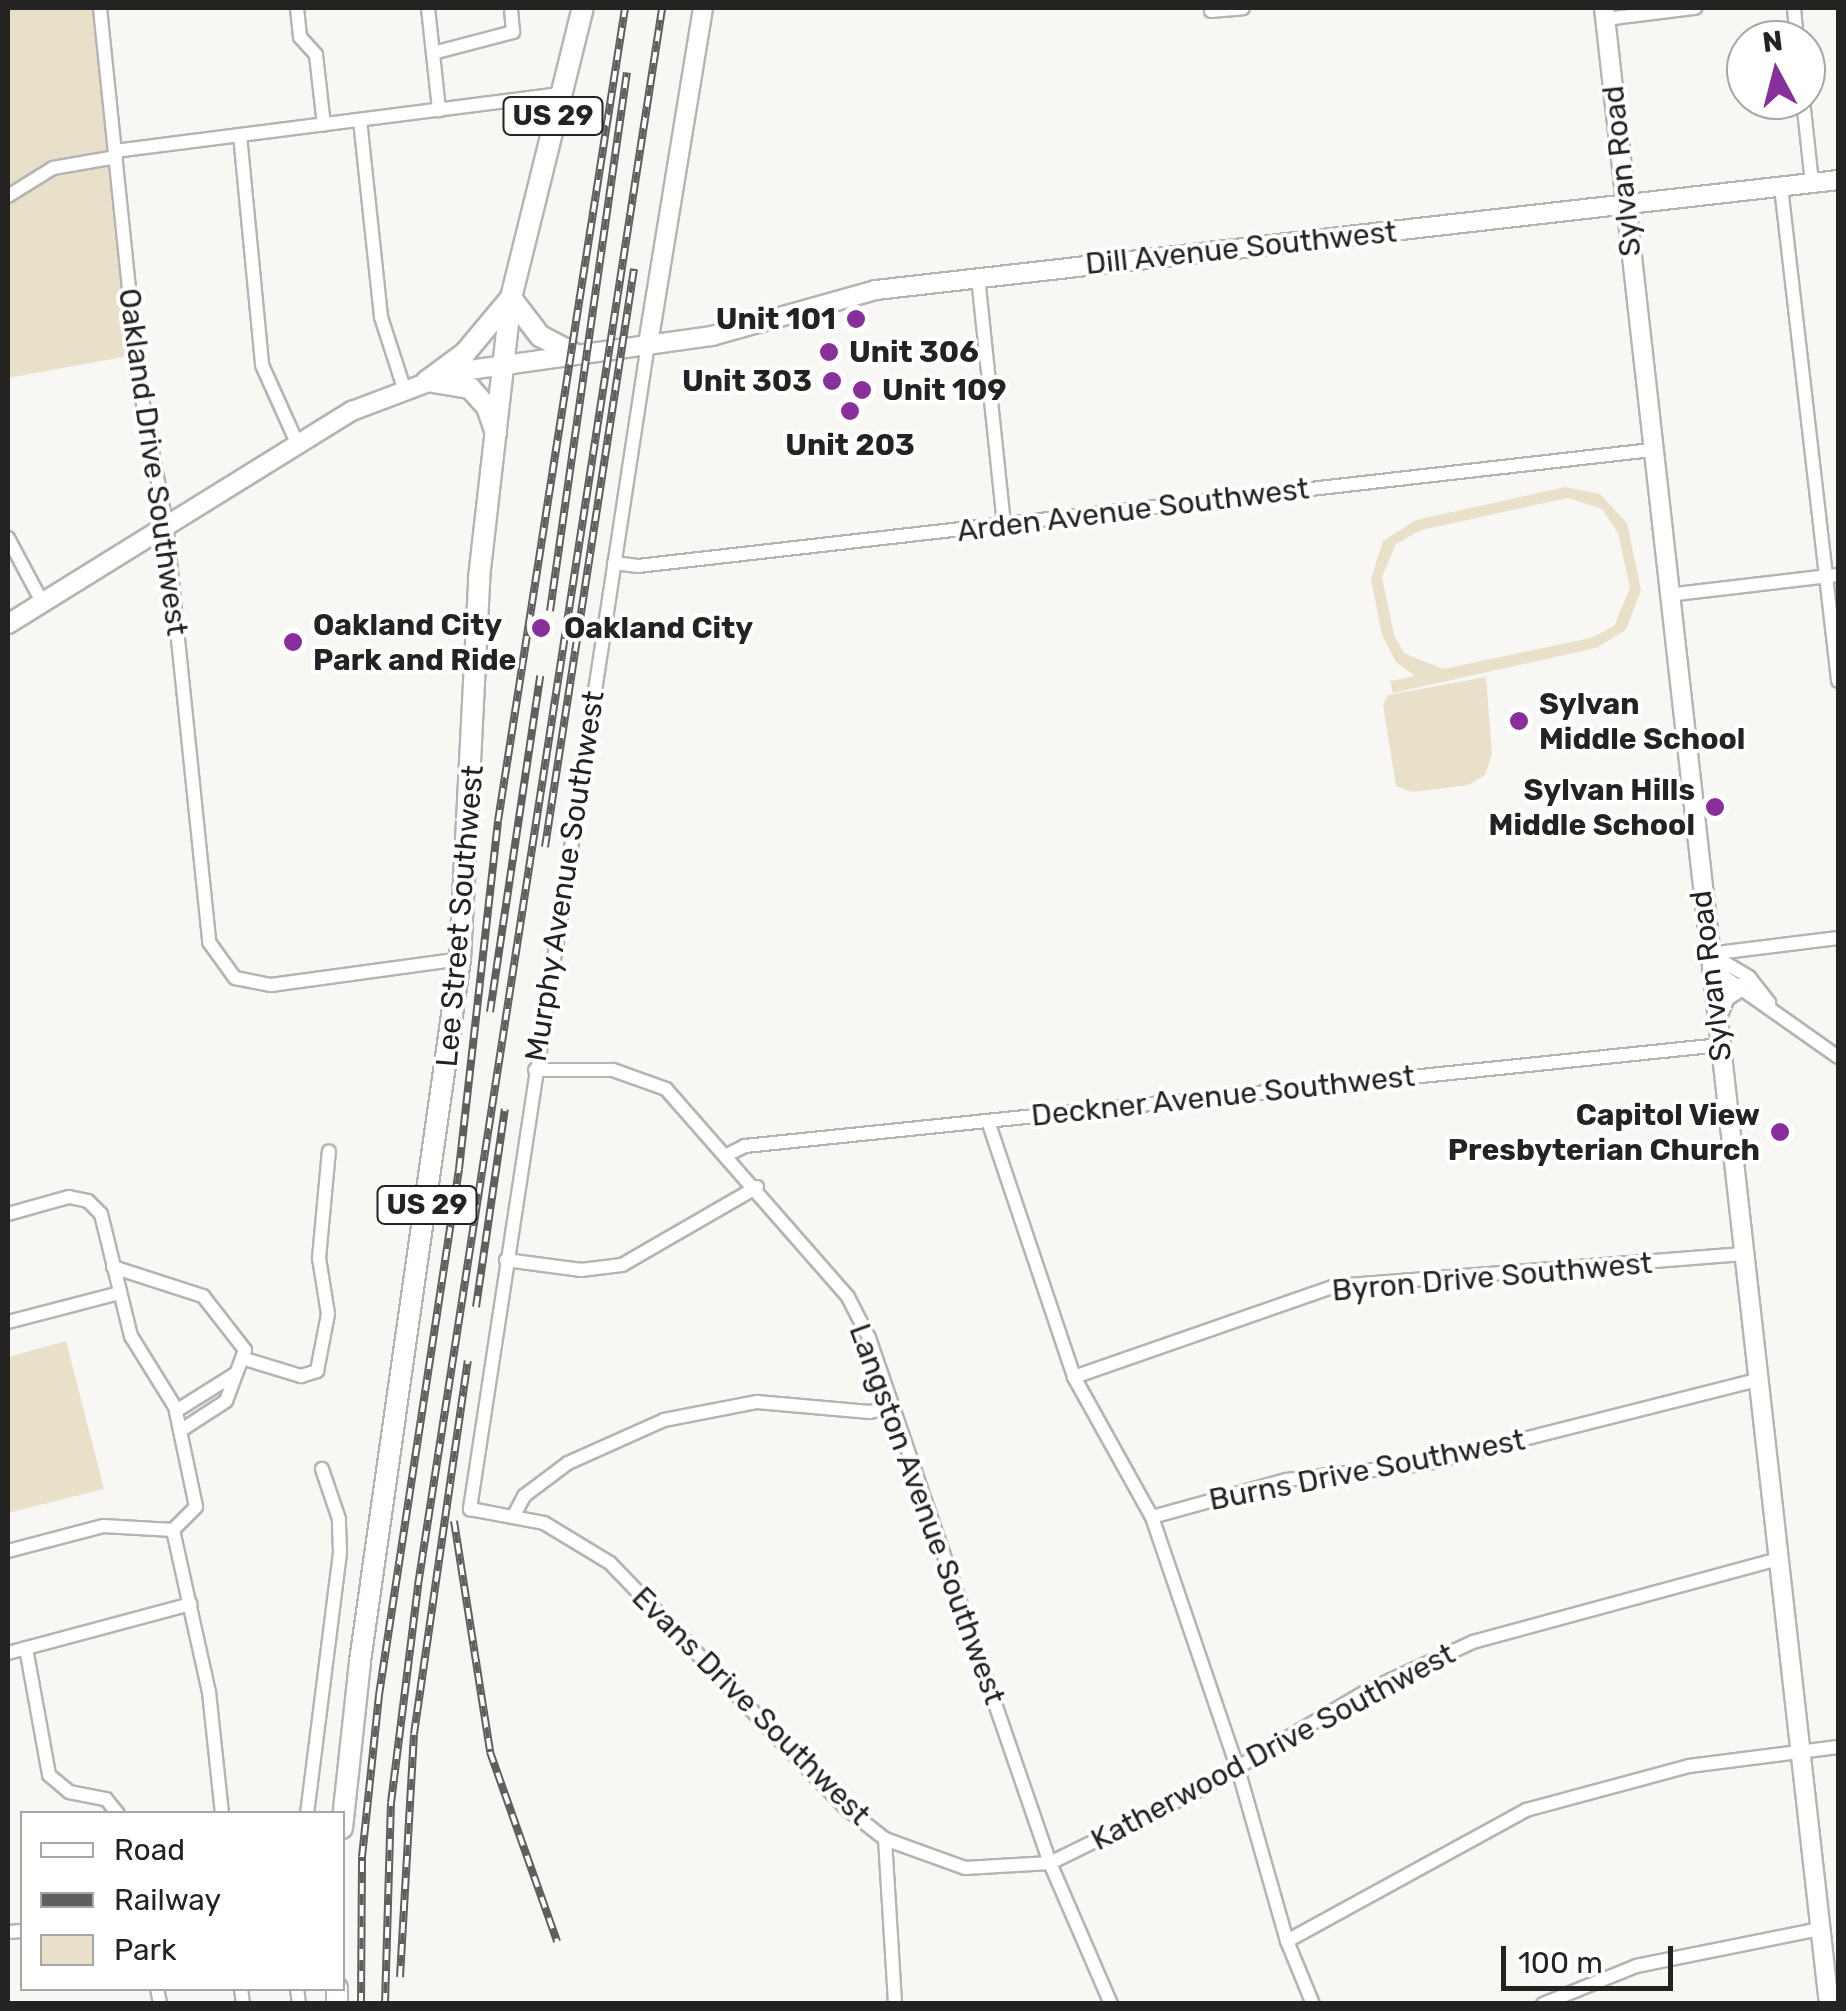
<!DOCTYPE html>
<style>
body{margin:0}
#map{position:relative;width:1846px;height:2011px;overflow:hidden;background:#f8f7f4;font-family:Rubik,sans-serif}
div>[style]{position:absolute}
.green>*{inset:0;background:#e8e0c9}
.roads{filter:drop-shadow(2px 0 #b5b4b2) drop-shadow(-2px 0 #b5b4b2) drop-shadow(0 2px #b5b4b2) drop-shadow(0 -2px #b5b4b2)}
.street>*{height:12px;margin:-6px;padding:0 6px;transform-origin:6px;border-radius:6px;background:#fff}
.secondary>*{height:18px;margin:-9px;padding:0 9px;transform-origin:9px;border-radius:9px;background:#fff}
.primary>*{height:20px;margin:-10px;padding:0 10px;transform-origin:10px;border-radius:10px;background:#fff}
.rail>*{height:8px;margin-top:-4px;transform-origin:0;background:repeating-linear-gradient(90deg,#fff 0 11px,#605f5d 0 22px);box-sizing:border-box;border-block:2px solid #605f5d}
.dots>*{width:28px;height:28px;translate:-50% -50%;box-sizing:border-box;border:5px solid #fff;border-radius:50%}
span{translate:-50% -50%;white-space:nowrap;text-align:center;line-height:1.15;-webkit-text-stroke:8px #fff;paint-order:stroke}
.shield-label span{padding:2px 8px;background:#fff;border:2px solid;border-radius:8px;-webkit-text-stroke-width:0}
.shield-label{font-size:28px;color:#242322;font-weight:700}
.street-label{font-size:30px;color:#242322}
.poi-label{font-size:30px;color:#242322;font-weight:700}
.right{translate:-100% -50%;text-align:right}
.left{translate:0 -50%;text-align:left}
.frame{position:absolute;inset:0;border:10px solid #242322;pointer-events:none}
.legend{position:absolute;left:20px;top:1811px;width:325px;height:180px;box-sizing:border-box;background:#fff;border:2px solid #a7a7a7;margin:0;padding:12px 18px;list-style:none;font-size:30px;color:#242322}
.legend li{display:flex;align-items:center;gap:20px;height:50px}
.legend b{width:50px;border:2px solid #a7a7a7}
.north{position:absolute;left:1726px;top:20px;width:100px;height:100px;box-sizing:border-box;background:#fff;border:2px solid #a7a7a7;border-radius:50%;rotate:353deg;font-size:28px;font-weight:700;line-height:40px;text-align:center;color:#242322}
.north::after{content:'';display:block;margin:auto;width:35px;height:45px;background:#882f9b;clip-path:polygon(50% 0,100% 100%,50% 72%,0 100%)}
.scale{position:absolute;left:1501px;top:1946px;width:172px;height:45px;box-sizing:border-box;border:5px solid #242322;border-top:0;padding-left:12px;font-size:30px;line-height:35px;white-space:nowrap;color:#242322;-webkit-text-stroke:8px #fff;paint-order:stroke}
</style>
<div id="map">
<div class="green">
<i style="clip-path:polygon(8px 8px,97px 8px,145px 353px,8px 378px)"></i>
<i style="clip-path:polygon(evenodd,1565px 487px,1600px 494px,1627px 523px,1641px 590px,1626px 630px,1596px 648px,1393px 693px,1390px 681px,1415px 676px,1396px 662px,1382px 635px,1371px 579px,1383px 541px,1416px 520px,1565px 487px,1568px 498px,1602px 509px,1618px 533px,1630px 588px,1614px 626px,1591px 638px,1443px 669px,1404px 653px,1394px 635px,1382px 577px,1396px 544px,1421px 530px,1568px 498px)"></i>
<i style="clip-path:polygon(1486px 677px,1492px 754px,1485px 775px,1469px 785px,1412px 792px,1396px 786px,1383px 705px,1388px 695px)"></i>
<i style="clip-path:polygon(66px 1341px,104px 1489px,8px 1513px,8px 1357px)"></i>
</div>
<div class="roads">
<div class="street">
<i style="left:100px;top:8px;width:377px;rotate:84.1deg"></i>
<i style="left:139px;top:383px;width:143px;rotate:79.1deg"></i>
<i style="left:166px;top:523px;width:421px;rotate:84.1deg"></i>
<i style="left:209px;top:942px;width:44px;rotate:54.2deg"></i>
<i style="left:235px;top:978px;width:37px;rotate:11deg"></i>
<i style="left:271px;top:985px;width:191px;rotate:-7.8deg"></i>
<i style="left:297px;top:8px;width:29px;rotate:84deg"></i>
<i style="left:300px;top:37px;width:24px;rotate:48deg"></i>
<i style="left:316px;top:55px;width:70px;rotate:83.5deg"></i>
<i style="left:428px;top:8px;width:103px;rotate:83.8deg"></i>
<i style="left:1794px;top:8px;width:32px;rotate:85deg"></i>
<i style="left:1211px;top:11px;width:32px;rotate:-5deg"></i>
<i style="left:1605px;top:19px;width:91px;rotate:-7deg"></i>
<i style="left:433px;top:53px;width:83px;rotate:-14.7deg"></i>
<i style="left:513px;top:32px;width:24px;rotate:-95deg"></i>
<i style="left:1803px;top:100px;width:83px;rotate:83.8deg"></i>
<i style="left:360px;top:120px;width:198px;rotate:83.9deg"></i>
<i style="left:381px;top:317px;width:75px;rotate:72.1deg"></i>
<i style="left:240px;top:135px;width:231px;rotate:84.5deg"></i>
<i style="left:262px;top:365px;width:85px;rotate:65.8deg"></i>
<i style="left:115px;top:151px;width:449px;rotate:-7.3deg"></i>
<i style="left:1781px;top:187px;width:497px;rotate:83.4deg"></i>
<i style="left:8px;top:196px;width:53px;rotate:-31.9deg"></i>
<i style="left:53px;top:168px;width:64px;rotate:-9.9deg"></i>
<i style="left:978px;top:277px;width:248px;rotate:84deg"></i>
<i style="left:648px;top:344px;width:1179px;rotate:98.69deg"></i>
<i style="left:470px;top:1509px;width:75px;rotate:10.7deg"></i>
<i style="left:544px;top:1523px;width:77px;rotate:31.2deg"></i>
<i style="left:610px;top:1563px;width:342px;rotate:46.1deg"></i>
<i style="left:847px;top:1809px;width:48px;rotate:38.3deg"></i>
<i style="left:885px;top:1839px;width:165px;rotate:86.5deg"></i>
<i style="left:8px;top:538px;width:70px;rotate:62deg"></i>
<i style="left:614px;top:563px;width:24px;rotate:7deg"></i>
<i style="left:638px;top:566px;width:1021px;rotate:-6.53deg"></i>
<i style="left:1667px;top:595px;width:172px;rotate:-6.7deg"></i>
<i style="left:1709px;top:954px;width:130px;rotate:-7.1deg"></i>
<i style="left:1712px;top:955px;width:43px;rotate:30.7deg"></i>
<i style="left:1749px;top:977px;width:33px;rotate:52deg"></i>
<i style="left:1712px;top:959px;width:24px;rotate:54deg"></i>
<i style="left:1726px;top:978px;width:137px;rotate:35.2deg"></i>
<i style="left:535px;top:1070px;width:78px"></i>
<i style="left:613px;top:1070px;width:56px;rotate:19.7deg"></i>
<i style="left:666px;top:1089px;width:276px;rotate:48.8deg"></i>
<i style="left:848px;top:1297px;width:46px;rotate:62.9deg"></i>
<i style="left:869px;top:1338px;width:555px;rotate:70.98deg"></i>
<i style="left:1050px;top:1863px;width:154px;rotate:66.6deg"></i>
<i style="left:988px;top:1121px;width:270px;rotate:71.4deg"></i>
<i style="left:1074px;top:1377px;width:160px;rotate:60.9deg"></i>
<i style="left:1152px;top:1517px;width:266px;rotate:71.2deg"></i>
<i style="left:1238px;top:1769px;width:179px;rotate:74.1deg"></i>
<i style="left:1287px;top:1941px;width:68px;rotate:67.6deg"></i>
<i style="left:729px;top:1154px;width:18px;rotate:-27deg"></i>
<i style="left:745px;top:1146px;width:980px;rotate:-5.91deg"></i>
<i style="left:8px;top:1214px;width:63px;rotate:-15.6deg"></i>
<i style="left:69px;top:1197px;width:19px;rotate:12deg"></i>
<i style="left:88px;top:1201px;width:18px;rotate:45deg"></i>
<i style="left:101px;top:1214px;width:126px;rotate:76.2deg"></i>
<i style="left:131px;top:1336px;width:84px;rotate:58.2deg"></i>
<i style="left:175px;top:1407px;width:102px;rotate:78.1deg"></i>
<i style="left:196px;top:1507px;width:33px;rotate:135deg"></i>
<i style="left:506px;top:1260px;width:76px;rotate:7.6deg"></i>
<i style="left:581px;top:1270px;width:41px;rotate:-7deg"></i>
<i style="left:622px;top:1265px;width:156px;rotate:-30deg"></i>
<i style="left:113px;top:1267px;width:95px;rotate:17.9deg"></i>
<i style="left:203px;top:1296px;width:68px;rotate:52.1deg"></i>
<i style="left:245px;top:1350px;width:54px;rotate:110.4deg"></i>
<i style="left:226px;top:1401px;width:55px;rotate:146.9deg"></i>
<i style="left:8px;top:1322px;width:115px;rotate:-14.6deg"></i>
<i style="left:245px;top:1359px;width:59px;rotate:16.9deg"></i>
<i style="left:301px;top:1376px;width:17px;rotate:-17deg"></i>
<i style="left:317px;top:1371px;width:58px;rotate:-79.1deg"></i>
<i style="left:328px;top:1314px;width:57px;rotate:-99.1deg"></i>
<i style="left:319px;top:1258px;width:107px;rotate:-84.7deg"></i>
<i style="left:1074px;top:1377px;width:277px;rotate:-19.2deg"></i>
<i style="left:1336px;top:1286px;width:409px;rotate:-4.5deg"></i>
<i style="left:176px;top:1411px;width:70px;rotate:-32.1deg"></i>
<i style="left:513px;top:1517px;width:24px;rotate:-62deg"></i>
<i style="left:524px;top:1496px;width:55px;rotate:-36.9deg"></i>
<i style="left:568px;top:1463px;width:105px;rotate:-24.1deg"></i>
<i style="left:664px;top:1420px;width:95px;rotate:-11deg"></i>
<i style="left:757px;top:1402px;width:113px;rotate:5.1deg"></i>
<i style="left:870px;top:1412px;width:23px;rotate:-15deg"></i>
<i style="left:1152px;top:1517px;width:139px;rotate:-15.4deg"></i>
<i style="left:1286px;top:1480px;width:140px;rotate:-6.6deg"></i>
<i style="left:1425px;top:1464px;width:343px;rotate:-14.2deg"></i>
<i style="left:173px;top:1530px;width:166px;rotate:77.5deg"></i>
<i style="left:209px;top:1692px;width:123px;rotate:83.9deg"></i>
<i style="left:8px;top:1551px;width:98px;rotate:-14.7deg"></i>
<i style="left:103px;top:1526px;width:70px;rotate:3.3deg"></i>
<i style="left:26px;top:1648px;width:129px;rotate:79.7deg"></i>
<i style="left:49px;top:1775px;width:26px;rotate:40deg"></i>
<i style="left:69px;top:1792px;width:38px;rotate:11deg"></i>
<i style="left:106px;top:1799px;width:19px;rotate:51deg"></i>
<i style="left:8px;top:1653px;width:189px;rotate:-15deg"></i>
<i style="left:307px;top:1814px;width:264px;rotate:-82.8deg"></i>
<i style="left:340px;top:1552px;width:33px;rotate:-92deg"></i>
<i style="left:339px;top:1519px;width:53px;rotate:-108.8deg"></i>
<i style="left:885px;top:1839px;width:85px;rotate:19.9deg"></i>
<i style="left:965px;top:1868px;width:85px;rotate:-3.4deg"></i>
<i style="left:1050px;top:1863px;width:168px;rotate:-26.1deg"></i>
<i style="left:1201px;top:1789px;width:193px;rotate:-30.6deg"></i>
<i style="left:1367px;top:1691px;width:117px;rotate:-24.8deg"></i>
<i style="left:1473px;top:1642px;width:317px;rotate:-15.2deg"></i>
<i style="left:8px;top:1932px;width:14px;rotate:-4deg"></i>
<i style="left:1287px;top:1941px;width:273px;rotate:-28.7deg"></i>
<i style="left:1526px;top:1810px;width:169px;rotate:-15.1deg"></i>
<i style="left:1689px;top:1766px;width:150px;rotate:-7.3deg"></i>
<i style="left:157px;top:1988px;width:16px;rotate:79deg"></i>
<i style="left:241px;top:1988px;width:16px;rotate:83deg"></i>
<i style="left:297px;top:1988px;width:16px;rotate:83deg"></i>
<i style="left:1543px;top:2004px;width:100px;rotate:-22.2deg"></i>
<i style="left:1636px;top:1966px;width:188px;rotate:-11.4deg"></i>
</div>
<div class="secondary">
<i style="left:1604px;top:8px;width:2009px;rotate:83.57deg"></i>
<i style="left:648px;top:344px;width:340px;rotate:-80.7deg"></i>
<i style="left:8px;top:624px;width:405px;rotate:-31.8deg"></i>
<i style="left:352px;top:411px;width:110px;rotate:-20.7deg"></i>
<i style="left:455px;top:372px;width:260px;rotate:-8deg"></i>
<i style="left:712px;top:336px;width:170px;rotate:-15.7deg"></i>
<i style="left:876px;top:290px;width:968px;rotate:-6.52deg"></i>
<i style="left:1717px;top:1017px;width:22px;rotate:-68deg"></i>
<i style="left:1725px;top:997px;width:17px;rotate:-33deg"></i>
</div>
<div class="primary">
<i style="left:511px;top:298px;width:48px;rotate:52.7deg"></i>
<i style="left:540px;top:336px;width:35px;rotate:27deg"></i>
<i style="left:427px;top:381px;width:47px;rotate:-36.4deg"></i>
<i style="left:465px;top:353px;width:72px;rotate:-50.1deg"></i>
<i style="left:427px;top:381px;width:44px;rotate:9.2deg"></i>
<i style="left:470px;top:388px;width:25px;rotate:48deg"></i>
<i style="left:487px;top:407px;width:28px;rotate:71deg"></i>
<i style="left:342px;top:1828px;width:168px;rotate:-83.8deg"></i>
<i style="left:360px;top:1661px;width:709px;rotate:-81.89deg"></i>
<i style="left:460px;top:959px;width:381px;rotate:-87.1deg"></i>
<i style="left:479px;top:578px;width:282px;rotate:-83.5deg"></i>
<i style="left:511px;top:298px;width:299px;rotate:-76.1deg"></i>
<i style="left:337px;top:2004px;width:16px;rotate:-90deg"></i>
</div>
</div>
<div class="rail">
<i style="left:550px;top:611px;width:544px;rotate:-81.87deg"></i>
<i style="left:545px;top:847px;width:585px;rotate:-81.25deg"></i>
<i style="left:490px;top:1012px;width:340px;rotate:-81.5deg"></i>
<i style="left:476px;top:1307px;width:200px;rotate:-81.7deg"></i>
<i style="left:454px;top:1521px;width:234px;rotate:81.1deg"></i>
<i style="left:490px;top:1752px;width:201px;rotate:70.5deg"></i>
<i style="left:400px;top:1977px;width:243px;rotate:-86.7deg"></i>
<i style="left:414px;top:1734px;width:377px;rotate:-81.8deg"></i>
<i style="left:361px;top:2004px;width:147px;rotate:-89.6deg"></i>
<i style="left:362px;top:1857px;width:163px;rotate:-84deg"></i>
<i style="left:379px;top:1695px;width:532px;rotate:-81.35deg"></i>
<i style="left:459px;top:1169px;width:350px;rotate:-83.6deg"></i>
<i style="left:498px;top:821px;width:823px;rotate:-81.12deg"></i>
<i style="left:385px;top:2004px;width:201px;rotate:-88.3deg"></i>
<i style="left:391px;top:1803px;width:220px;rotate:-82.9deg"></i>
<i style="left:418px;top:1585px;width:1596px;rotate:-81.2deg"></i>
</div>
<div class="dots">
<i style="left:856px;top:319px;background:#882f9b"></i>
<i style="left:829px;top:352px;background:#882f9b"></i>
<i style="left:832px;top:381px;background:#882f9b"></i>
<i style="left:862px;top:390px;background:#882f9b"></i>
<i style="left:850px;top:411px;background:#882f9b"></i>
<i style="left:541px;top:628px;background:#882f9b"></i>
<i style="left:293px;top:642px;background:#882f9b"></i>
<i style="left:1519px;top:721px;background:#882f9b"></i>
<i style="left:1715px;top:807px;background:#882f9b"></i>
<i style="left:1780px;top:1132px;background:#882f9b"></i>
</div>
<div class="shield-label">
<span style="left:553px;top:116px">US 29</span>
<span style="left:427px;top:1205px">US 29</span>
</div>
<div class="street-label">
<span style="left:1622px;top:171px;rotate:-96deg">Sylvan Road</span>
<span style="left:1241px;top:248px;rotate:-6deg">Dill Avenue Southwest</span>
<span style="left:153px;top:462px;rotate:82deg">Oakland Drive Southwest</span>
<span style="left:1133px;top:510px;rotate:-7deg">Arden Avenue Southwest</span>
<span style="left:565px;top:876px;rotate:-81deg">Murphy Avenue Southwest</span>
<span style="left:460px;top:916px;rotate:-85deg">Lee Street Southwest</span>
<span style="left:1711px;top:976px;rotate:-97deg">Sylvan Road</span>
<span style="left:1223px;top:1096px;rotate:-6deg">Deckner Avenue Southwest</span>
<span style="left:1492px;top:1277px;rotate:-5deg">Byron Drive Southwest</span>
<span style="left:1367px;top:1470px;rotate:-11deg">Burns Drive Southwest</span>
<span style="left:927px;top:1514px;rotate:70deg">Langston Avenue Southwest</span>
<span style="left:751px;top:1706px;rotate:45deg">Evans Drive Southwest</span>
<span style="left:1273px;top:1747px;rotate:-28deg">Katherwood Drive Southwest</span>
</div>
<div class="poi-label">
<span class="right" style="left:836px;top:319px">Unit 101</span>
<span class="left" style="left:849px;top:352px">Unit 306</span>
<span class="right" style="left:812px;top:381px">Unit 303</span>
<span class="left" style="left:882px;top:390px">Unit 109</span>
<span style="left:850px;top:445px">Unit 203</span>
<span class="left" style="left:313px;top:642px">Oakland City<br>Park and Ride</span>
<span class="left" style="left:564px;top:628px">Oakland City</span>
<span class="left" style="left:1539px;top:721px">Sylvan<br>Middle School</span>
<span class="right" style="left:1695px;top:807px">Sylvan Hills<br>Middle School</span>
<span class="right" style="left:1760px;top:1132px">Capitol View<br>Presbyterian Church</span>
</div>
<div class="frame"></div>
<ul class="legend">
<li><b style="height:12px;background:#fff"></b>Road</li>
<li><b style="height:12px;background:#605f5d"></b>Railway</li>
<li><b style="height:28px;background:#e8e0c9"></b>Park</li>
</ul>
<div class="north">N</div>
<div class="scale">100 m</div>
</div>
